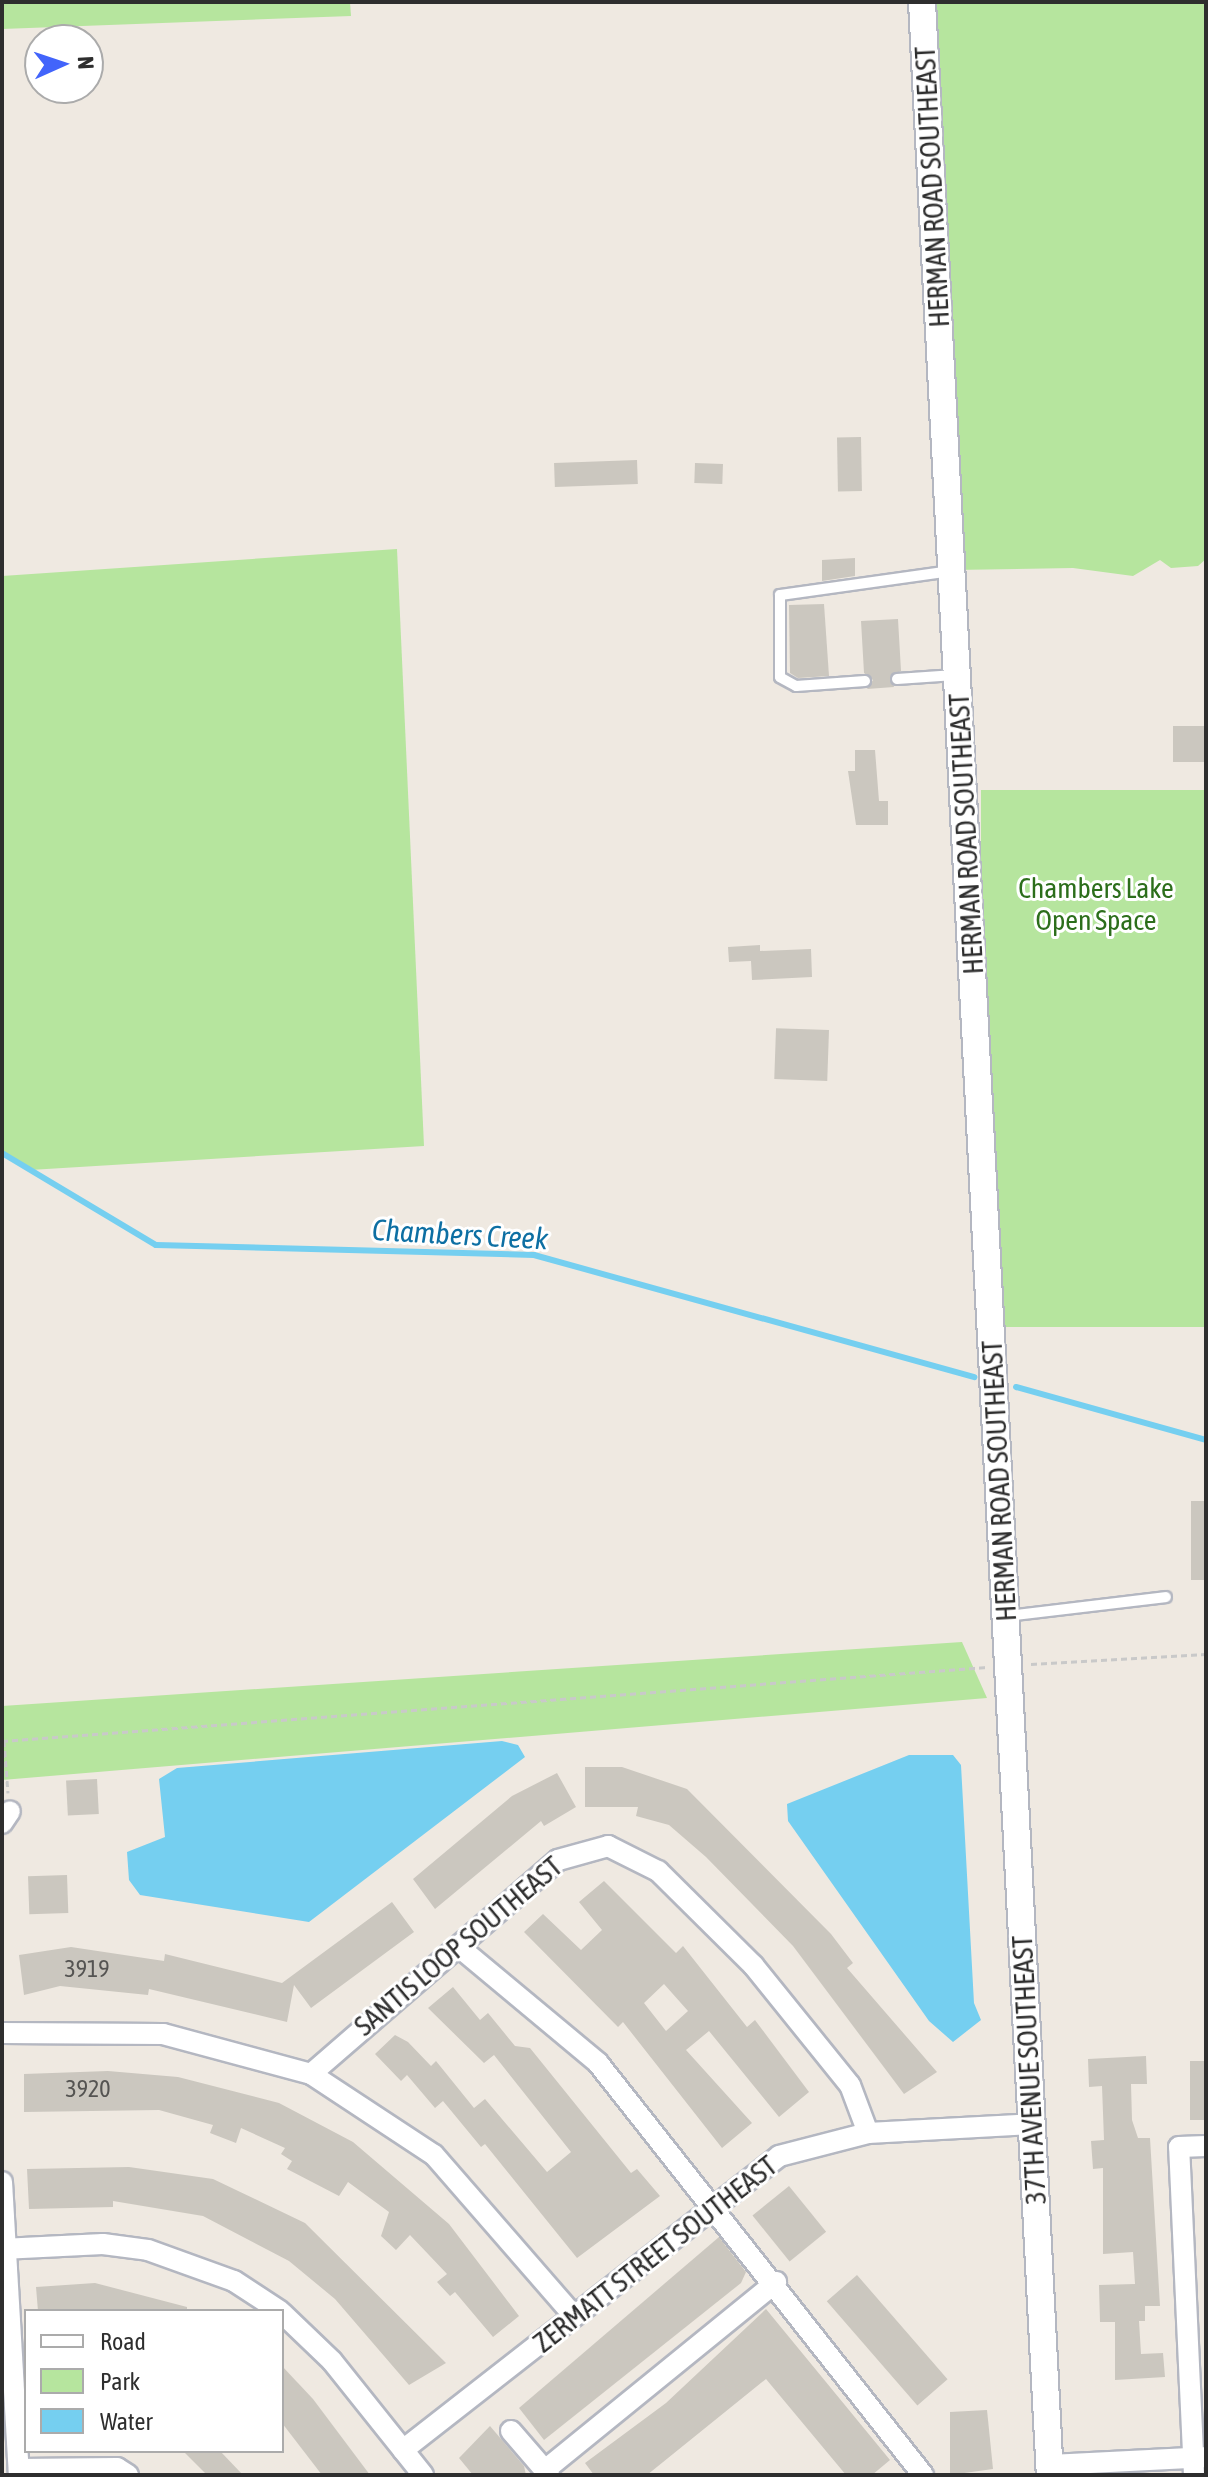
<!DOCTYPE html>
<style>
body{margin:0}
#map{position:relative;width:1208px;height:2477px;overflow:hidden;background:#efe9e1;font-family:"Asap Condensed",sans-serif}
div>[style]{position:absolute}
.green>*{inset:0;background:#b6e59e;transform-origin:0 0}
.water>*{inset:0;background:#75cff0}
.stream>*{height:6px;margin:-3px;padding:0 3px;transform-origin:3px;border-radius:3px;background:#75cff0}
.building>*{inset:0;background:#cbc7bf;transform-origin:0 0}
.path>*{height:3px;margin-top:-1.5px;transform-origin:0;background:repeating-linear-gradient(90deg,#c9c9c9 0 6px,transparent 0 10px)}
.roads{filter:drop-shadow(2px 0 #b4b7c1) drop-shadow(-2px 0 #b4b7c1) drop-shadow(0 2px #b4b7c1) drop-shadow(0 -2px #b4b7c1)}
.service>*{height:10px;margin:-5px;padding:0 5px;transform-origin:5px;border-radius:5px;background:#fff}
.minor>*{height:20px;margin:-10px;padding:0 10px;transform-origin:10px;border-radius:10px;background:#fff}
.tertiary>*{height:26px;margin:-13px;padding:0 13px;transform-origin:13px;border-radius:13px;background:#fff}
span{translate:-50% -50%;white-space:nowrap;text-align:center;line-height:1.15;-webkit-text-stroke:6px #fff;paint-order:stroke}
.number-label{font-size:24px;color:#555452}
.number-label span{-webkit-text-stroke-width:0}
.street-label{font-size:28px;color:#2e2e2e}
.park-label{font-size:28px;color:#2c6e1b}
.water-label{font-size:30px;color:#0d6fa3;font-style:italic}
.frame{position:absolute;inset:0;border:4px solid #2e2e2e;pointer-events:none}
.legend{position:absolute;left:24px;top:2309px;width:260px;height:144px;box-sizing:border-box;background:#fff;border:2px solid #ababab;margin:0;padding:10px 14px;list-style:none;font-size:24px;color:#2e2e2e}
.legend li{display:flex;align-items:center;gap:16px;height:40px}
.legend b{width:40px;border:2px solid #ababab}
.north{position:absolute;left:24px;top:24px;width:80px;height:80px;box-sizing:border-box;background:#fff;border:2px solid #ababab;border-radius:50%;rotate:87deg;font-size:22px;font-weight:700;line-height:32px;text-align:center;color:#2e2e2e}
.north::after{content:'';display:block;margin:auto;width:28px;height:36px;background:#4264fb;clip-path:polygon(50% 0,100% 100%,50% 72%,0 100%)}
</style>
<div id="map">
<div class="green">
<i style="clip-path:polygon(2px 2px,350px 2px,351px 16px,2px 29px)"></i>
<i style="clip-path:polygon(921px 2px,1206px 2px,1206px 559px,1198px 566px,1171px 568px,1160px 560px,1133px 576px,1073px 568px,953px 570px)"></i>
<i style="clip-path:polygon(397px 549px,424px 1146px,30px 1170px,2px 1153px,2px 576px)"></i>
<i style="left:1206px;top:790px;width:537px;height:225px;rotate:90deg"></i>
<i style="clip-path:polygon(962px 1642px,987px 1698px,2px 1780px,2px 1706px)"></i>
</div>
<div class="water">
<i style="clip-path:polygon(502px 1741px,518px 1745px,525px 1757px,309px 1922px,140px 1895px,129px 1880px,127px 1852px,165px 1837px,159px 1779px,177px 1768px)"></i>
<i style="clip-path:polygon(909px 1755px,953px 1755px,961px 1765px,974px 2003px,981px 2020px,953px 2042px,929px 2021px,788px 1821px,787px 1804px)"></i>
</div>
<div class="stream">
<i style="left:2px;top:1153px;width:179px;rotate:30.9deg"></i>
<i style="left:156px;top:1245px;width:378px;rotate:1.5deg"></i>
<i style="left:534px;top:1255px;width:457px;rotate:15.5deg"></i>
<i style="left:1016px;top:1387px;width:197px;rotate:15.6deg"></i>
</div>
<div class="building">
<i style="left:861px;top:437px;width:54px;height:24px;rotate:89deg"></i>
<i style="left:637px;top:460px;width:24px;height:83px;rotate:88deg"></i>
<i style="left:695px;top:463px;width:28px;height:20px;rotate:2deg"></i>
<i style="clip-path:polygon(855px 558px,855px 576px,822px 581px,822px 560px)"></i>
<i style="clip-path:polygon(824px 604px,829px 676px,798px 678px,790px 673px,789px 605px)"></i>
<i style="clip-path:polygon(898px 619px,901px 671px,890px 676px,894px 687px,867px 689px,873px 680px,864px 673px,861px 621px)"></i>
<i style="left:1206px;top:726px;width:36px;height:33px;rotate:90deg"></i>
<i style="clip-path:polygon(855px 750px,875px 750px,879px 801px,888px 801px,888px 825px,856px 825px,848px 771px,855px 771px)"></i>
<i style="clip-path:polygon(760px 945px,760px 951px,811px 949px,812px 977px,752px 980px,751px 961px,729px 962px,728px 947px)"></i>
<i style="left:829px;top:1030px;width:51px;height:53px;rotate:92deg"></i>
<i style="left:1191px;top:1501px;width:15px;height:79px"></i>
<i style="clip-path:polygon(585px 1767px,622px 1767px,687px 1789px,831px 1934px,853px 1963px,847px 1968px,937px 2072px,904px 2094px,793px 1946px,706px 1857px,669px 1825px,636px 1816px,638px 1807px,585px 1807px)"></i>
<i style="clip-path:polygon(557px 1773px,576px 1807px,544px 1826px,541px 1821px,435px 1909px,413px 1879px,512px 1796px)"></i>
<i style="left:97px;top:1779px;width:35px;height:31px;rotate:87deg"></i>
<i style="left:67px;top:1875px;width:38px;height:39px;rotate:88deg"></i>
<i style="clip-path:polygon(evenodd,604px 1881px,676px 1953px,683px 1946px,747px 2027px,755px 2020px,809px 2092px,779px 2117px,709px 2031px,686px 2050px,752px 2123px,722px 2148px,623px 2022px,618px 2027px,524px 1932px,543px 1914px,581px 1950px,602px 1930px,579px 1902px,604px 1881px,664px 1984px,688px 2011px,666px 2031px,644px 2003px,664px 1984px)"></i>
<i style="clip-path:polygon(392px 1902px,414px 1932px,311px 2008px,294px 1985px,287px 2022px,149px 1989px,148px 1995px,60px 1986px,24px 1995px,19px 1955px,71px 1947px,164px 1961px,165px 1954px,282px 1983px)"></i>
<i style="clip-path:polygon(453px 1987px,480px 2020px,488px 2013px,515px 2046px,530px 2048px,631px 2173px,637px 2169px,660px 2196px,577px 2258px,485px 2144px,481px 2147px,443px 2101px,435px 2108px,407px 2075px,401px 2081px,375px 2054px,395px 2035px,408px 2042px,431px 2066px,436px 2061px,474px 2108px,485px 2099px,547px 2172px,571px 2152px,494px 2055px,484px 2063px,428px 2008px)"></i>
<i style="clip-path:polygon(1146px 2056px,1147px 2084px,1131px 2084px,1132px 2120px,1138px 2138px,1150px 2138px,1160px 2306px,1145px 2306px,1145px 2321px,1139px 2321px,1141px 2354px,1163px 2353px,1165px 2377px,1115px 2380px,1115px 2322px,1100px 2322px,1099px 2285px,1135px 2284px,1133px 2252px,1103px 2254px,1103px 2168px,1093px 2169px,1091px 2141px,1104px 2140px,1102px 2086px,1089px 2087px,1088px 2059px)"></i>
<i style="left:1206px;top:2061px;width:59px;height:16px;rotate:90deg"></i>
<i style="clip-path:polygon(108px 2071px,178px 2077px,279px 2103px,353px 2142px,449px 2224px,519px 2316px,493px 2337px,455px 2292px,450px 2296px,437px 2282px,447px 2274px,410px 2235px,396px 2250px,381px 2236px,389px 2212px,348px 2182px,339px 2196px,287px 2169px,292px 2161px,281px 2154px,285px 2148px,241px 2128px,236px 2143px,210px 2133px,213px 2125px,159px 2110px,24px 2112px,24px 2074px)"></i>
<i style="clip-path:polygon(129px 2167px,213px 2179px,305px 2223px,446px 2363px,409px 2385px,335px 2299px,289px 2261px,203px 2216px,113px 2201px,113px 2207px,29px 2209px,27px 2169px)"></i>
<i style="left:789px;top:2186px;width:59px;height:47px;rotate:51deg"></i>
<i style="clip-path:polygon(719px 2237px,746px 2272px,741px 2283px,544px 2440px,519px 2408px)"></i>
<i style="left:857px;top:2275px;width:138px;height:40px;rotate:49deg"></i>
<i style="clip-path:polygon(95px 2283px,187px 2307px,187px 2311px,38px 2311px,36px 2287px)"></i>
<i style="clip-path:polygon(766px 2309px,890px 2460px,872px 2475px,846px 2475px,766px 2379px,647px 2475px,594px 2475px,585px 2463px,666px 2403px)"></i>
<i style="clip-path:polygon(282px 2366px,313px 2399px,370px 2475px,322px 2475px,282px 2423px)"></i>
<i style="clip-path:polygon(987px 2410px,993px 2469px,950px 2475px,950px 2412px)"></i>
<i style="clip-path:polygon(490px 2426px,524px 2466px,526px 2475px,473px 2475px,459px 2458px)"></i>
<i style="clip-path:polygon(183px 2451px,220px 2451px,243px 2475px,207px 2475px)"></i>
</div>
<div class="path">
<i style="left:1031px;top:1664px;width:175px;rotate:-3.3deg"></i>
<i style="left:2px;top:1741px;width:988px;rotate:-4.3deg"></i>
<i style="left:4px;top:1741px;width:52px;rotate:85.6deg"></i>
</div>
<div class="roads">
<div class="service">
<i style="left:897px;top:679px;width:58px;rotate:-3.9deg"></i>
<i style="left:865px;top:681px;width:69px;rotate:175.9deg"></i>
<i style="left:796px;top:686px;width:18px;rotate:-151deg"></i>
<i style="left:780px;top:677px;width:82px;rotate:-90deg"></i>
<i style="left:780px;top:595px;width:173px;rotate:-8deg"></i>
<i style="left:1007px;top:1616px;width:160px;rotate:-6.8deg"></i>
</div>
<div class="minor">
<i style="left:2px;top:1823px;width:14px;rotate:-56deg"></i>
<i style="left:459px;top:1947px;width:181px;rotate:39.8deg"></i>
<i style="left:598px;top:2063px;width:525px;rotate:51.73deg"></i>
<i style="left:2px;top:2033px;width:161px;rotate:0.4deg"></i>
<i style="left:163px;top:2034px;width:153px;rotate:15.1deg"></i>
<i style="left:311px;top:2074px;width:147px;rotate:33.4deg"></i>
<i style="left:434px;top:2155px;width:213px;rotate:49deg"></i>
<i style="left:311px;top:2074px;width:327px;rotate:-40.9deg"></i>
<i style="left:558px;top:1860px;width:52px;rotate:-15.6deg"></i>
<i style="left:608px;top:1846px;width:56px;rotate:26.6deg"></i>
<i style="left:658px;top:1871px;width:134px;rotate:44.7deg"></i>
<i style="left:753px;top:1965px;width:154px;rotate:51.1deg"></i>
<i style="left:850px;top:2085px;width:51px;rotate:69.4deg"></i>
<i style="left:2px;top:2182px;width:293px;rotate:86.7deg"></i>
<i style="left:2px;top:2249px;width:101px;rotate:-2.8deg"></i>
<i style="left:103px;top:2244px;width:45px;rotate:7.6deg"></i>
<i style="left:148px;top:2250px;width:91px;rotate:19.8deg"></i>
<i style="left:234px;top:2281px;width:55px;rotate:33.1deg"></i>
<i style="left:282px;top:2313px;width:69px;rotate:43.8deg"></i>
<i style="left:332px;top:2361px;width:146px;rotate:51.4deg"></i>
<i style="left:511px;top:2431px;width:58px;rotate:49.2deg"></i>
<i style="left:403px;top:2450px;width:477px;rotate:-38deg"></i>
<i style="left:779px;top:2156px;width:92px;rotate:-14.5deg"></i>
<i style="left:868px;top:2133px;width:164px;rotate:-3.1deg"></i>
<i style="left:1050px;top:2465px;width:156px;rotate:-2.9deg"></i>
<i style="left:19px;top:2469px;width:98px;rotate:-0.6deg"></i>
<i style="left:117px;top:2468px;width:13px;rotate:32deg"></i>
<i style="left:545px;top:2470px;width:298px;rotate:-39.1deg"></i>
<i style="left:1194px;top:2475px;width:328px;rotate:-92.6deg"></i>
<i style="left:1179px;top:2147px;width:27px;rotate:-2deg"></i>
</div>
<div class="tertiary">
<i style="left:922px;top:2px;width:2476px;rotate:87.04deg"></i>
</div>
</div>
<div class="number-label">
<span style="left:87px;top:1969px">3919</span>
<span style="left:88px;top:2089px">3920</span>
</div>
<div class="street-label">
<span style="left:932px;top:187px;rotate:-93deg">HERMAN ROAD SOUTHEAST</span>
<span style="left:966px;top:834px;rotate:-93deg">HERMAN ROAD SOUTHEAST</span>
<span style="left:999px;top:1481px;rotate:-93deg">HERMAN ROAD SOUTHEAST</span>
<span style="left:458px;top:1946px;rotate:-40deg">SANTIS LOOP SOUTHEAST</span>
<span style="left:1029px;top:2070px;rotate:-93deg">37TH AVENUE SOUTHEAST</span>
<span style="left:655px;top:2254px;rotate:-38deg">ZERMATT STREET SOUTHEAST</span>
</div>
<div class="park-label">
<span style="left:1096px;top:904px">Chambers Lake<br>Open Space</span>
</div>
<div class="water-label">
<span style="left:460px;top:1234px;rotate:3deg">Chambers Creek</span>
</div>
<div class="frame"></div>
<ul class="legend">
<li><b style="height:10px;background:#fff"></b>Road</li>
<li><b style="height:22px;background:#b6e59e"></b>Park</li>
<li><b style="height:22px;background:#75cff0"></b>Water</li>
</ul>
<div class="north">N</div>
</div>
